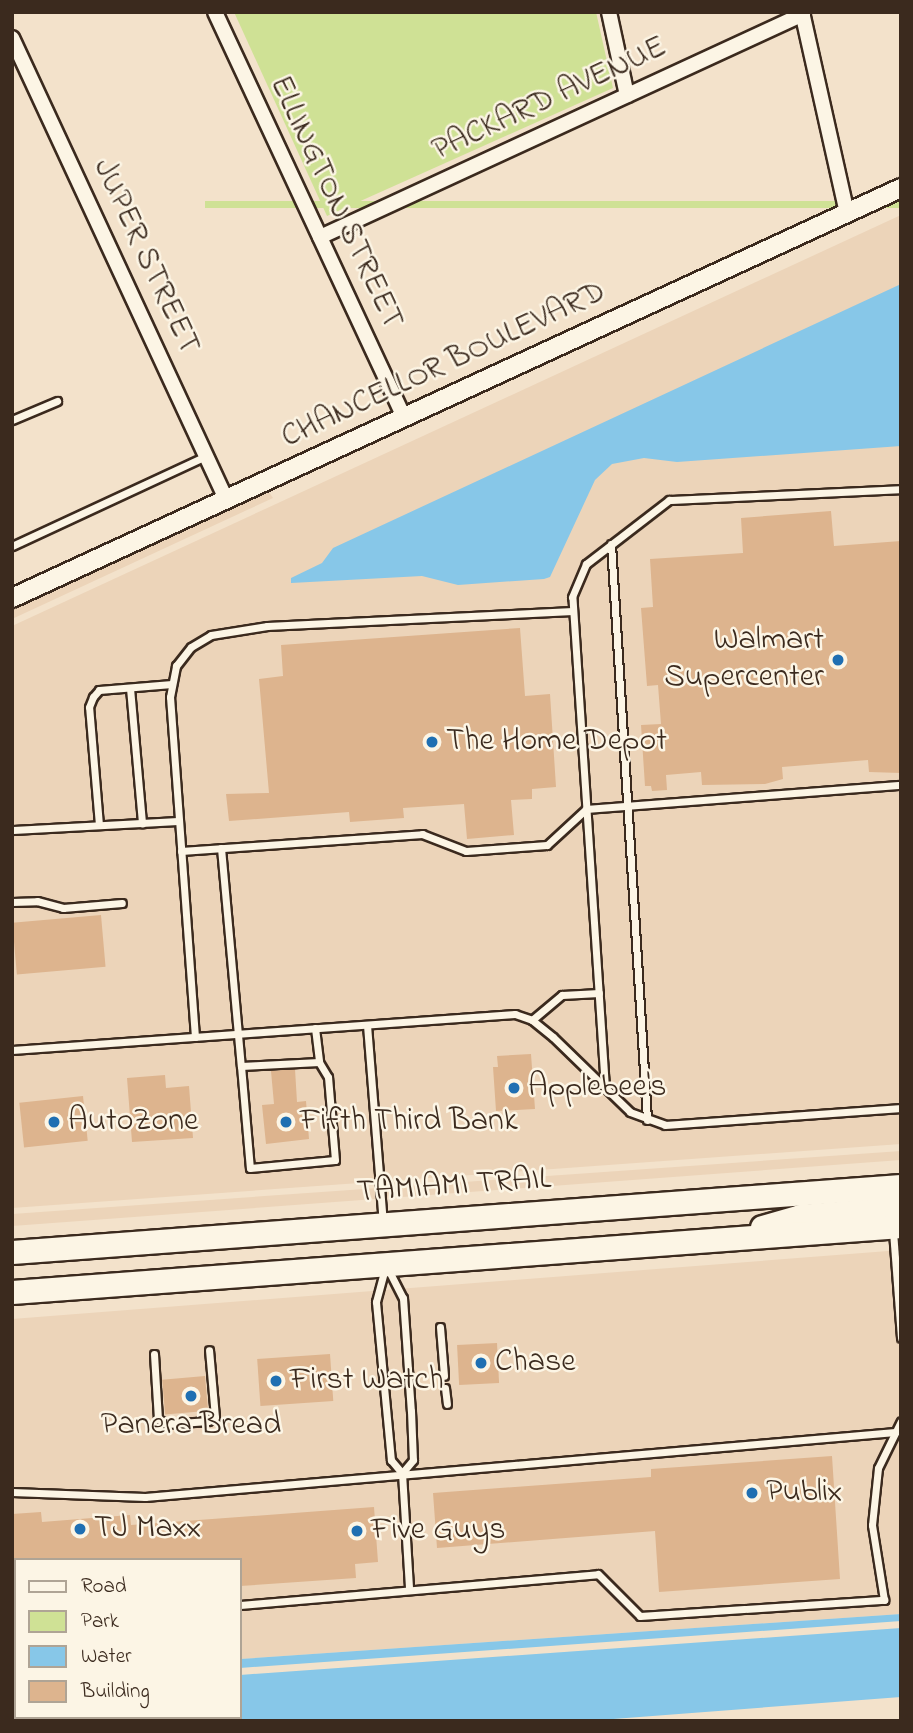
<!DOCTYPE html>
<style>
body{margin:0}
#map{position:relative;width:913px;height:1733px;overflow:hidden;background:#f3e2cb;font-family:"Indie Flower",sans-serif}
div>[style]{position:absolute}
.built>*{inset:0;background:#ecd4b9}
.green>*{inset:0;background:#cfe195;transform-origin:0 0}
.water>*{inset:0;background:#87c7e8}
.building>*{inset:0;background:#ddb48e;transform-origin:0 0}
.roads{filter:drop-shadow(2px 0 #3b2a1e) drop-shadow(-2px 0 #3b2a1e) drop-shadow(0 2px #3b2a1e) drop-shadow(0 -2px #3b2a1e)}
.service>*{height:7px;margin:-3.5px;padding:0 3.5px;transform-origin:3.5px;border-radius:3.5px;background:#fcf5e5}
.minor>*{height:14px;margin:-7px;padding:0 7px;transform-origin:7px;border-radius:7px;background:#fcf5e5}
.tertiary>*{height:18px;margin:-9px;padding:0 9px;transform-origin:9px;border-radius:9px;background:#fcf5e5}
.primary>*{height:23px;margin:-11.5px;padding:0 11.5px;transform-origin:11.5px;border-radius:11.5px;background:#fcf5e5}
.dots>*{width:19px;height:19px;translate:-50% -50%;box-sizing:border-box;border:4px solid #fcf5e5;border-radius:50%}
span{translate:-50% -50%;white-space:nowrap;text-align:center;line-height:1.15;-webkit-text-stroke:5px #fcf5e5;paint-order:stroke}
.street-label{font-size:32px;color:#3b2a1e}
.poi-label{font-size:32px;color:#3b2a1e}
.right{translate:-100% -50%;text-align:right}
.left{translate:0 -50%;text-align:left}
.frame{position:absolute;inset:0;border:14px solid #3b2a1e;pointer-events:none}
.legend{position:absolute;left:14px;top:1558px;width:228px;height:161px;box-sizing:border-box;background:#fcf5e5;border:2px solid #afa495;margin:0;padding:9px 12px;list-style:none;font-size:21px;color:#3b2a1e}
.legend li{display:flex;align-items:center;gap:14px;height:35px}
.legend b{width:35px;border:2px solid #afa495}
</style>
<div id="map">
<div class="built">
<i style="clip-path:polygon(901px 215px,901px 1144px,12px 1208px,12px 626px)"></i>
<i style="clip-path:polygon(269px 492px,273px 498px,12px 619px,12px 610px)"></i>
<i style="clip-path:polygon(901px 1151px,901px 1160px,12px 1226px,12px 1214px)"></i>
<i style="clip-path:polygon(901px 1250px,901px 1614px,240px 1659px,240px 1560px,16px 1560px,12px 1675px,12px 1319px)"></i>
</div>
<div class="green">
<i style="clip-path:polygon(234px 12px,596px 12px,613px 88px,327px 216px)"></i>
<i style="left:901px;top:201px;width:7px;height:696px;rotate:90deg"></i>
</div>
<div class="water">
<i style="clip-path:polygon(901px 284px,901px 446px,677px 462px,644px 458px,612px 464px,595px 480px,550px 577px,544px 579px,458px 585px,422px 576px,291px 583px,291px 578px,322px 563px,333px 548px)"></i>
<i style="clip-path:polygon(901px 1614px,901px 1621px,240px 1668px,240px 1659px)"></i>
<i style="clip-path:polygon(901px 1628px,901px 1697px,587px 1721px,12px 1721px,12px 1691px,16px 1717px,240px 1717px,240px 1675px)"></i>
</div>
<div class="building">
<i style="clip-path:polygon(831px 511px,834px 546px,901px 541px,901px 773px,869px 772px,868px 760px,782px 767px,783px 779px,765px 784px,702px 785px,701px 772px,666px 775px,667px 790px,652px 791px,651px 786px,645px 786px,641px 725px,661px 724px,658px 685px,647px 686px,641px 608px,653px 607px,650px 559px,743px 553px,741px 518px)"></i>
<i style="clip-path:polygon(520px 628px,525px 696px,550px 694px,556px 787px,532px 789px,532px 799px,511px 800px,514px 835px,467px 839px,464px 804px,403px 808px,404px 818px,350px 822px,349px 812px,229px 821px,226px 794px,269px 793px,259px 679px,283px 676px,281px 645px)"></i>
<i style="left:101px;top:915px;width:52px;height:89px;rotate:85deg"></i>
<i style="clip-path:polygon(531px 1054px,535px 1109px,496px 1111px,493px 1067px,498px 1067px,497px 1056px)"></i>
<i style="clip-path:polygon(295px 1069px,297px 1102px,306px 1101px,309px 1139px,266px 1144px,262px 1105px,274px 1104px,271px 1071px)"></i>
<i style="clip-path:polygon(165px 1075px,166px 1088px,189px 1086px,193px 1138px,132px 1142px,127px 1078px)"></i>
<i style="left:83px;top:1096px;width:45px;height:64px;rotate:84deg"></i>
<i style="left:497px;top:1343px;width:40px;height:40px;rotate:87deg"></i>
<i style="left:330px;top:1354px;width:47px;height:73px;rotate:86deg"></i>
<i style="left:205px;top:1376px;width:35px;height:43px;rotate:85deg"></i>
<i style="clip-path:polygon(832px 1456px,840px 1579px,659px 1592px,655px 1531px,437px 1548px,433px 1493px,651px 1477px,651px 1469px)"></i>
<i style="clip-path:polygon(374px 1507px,378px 1562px,355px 1564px,356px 1578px,240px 1586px,240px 1560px,12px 1560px,12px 1514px,41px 1512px,42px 1522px,130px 1515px,131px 1525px)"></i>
</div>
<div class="roads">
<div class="service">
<i style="left:12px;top:420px;width:49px;rotate:-22.9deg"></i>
<i style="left:611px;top:544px;width:577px;rotate:86.42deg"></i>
<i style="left:12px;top:546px;width:214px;rotate:-24.9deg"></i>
<i style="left:130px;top:688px;width:136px;rotate:84.9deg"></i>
<i style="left:99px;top:825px;width:118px;rotate:-94.8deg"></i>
<i style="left:89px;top:707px;width:11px;rotate:-68deg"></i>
<i style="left:93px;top:697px;width:9px;rotate:-49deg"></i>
<i style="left:99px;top:690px;width:73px;rotate:-4.7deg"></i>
<i style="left:12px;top:830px;width:167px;rotate:-3.1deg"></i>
<i style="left:221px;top:848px;width:219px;rotate:84.8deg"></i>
<i style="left:241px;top:1066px;width:102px;rotate:85deg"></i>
<i style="left:250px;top:1168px;width:85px;rotate:-5.4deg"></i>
<i style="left:335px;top:1160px;width:83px;rotate:-94.8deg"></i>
<i style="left:328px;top:1077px;width:17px;rotate:-121deg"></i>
<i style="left:319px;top:1062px;width:78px;rotate:177.1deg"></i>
<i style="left:181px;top:851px;width:242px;rotate:-4deg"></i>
<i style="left:422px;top:834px;width:47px;rotate:21.1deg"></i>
<i style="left:466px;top:851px;width:81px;rotate:-4.2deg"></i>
<i style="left:547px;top:845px;width:53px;rotate:-42.7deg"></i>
<i style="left:586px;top:809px;width:316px;rotate:-4.4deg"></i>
<i style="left:12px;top:902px;width:25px;rotate:-2deg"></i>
<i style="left:37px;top:901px;width:27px;rotate:15deg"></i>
<i style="left:63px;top:908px;width:59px;rotate:-4.8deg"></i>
<i style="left:532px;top:1020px;width:39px;rotate:-40deg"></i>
<i style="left:562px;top:995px;width:37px;rotate:-3deg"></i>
<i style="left:367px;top:1025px;width:199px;rotate:85.4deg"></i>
<i style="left:315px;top:1028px;width:34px;rotate:83deg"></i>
<i style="left:195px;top:1037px;width:341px;rotate:-94.2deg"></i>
<i style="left:170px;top:697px;width:32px;rotate:-79deg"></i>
<i style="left:176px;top:666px;width:24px;rotate:-52deg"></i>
<i style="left:191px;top:647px;width:23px;rotate:-31deg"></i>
<i style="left:211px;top:635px;width:57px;rotate:-9.1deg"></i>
<i style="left:267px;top:626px;width:306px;rotate:-2.8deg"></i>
<i style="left:12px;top:1050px;width:504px;rotate:-4.09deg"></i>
<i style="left:515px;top:1014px;width:18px;rotate:19deg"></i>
<i style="left:532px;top:1020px;width:27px;rotate:39deg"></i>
<i style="left:553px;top:1037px;width:107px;rotate:44.2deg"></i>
<i style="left:630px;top:1112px;width:37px;rotate:20deg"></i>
<i style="left:665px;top:1125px;width:237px;rotate:-4.1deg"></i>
<i style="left:605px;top:1088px;width:492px;rotate:-93.8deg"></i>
<i style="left:572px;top:597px;width:36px;rotate:-67deg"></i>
<i style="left:586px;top:564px;width:105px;rotate:-37.6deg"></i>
<i style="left:669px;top:500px;width:232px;rotate:-2.7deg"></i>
<i style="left:893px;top:1231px;width:107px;rotate:85.7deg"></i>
<i style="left:385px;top:1268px;width:35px;rotate:105deg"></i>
<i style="left:376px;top:1302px;width:159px;rotate:84.6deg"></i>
<i style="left:391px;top:1460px;width:17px;rotate:50deg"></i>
<i style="left:402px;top:1473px;width:116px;rotate:86.5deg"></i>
<i style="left:388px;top:1269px;width:33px;rotate:63deg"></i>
<i style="left:403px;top:1298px;width:113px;rotate:86deg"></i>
<i style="left:411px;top:1411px;width:49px;rotate:87.7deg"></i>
<i style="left:413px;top:1460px;width:17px;rotate:130deg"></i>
<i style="left:440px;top:1327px;width:49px;rotate:85.3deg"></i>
<i style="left:154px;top:1354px;width:65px;rotate:86.5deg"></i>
<i style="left:158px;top:1419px;width:10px;rotate:29deg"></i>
<i style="left:167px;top:1424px;width:41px;rotate:-4.2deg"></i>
<i style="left:208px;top:1421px;width:8px;rotate:-30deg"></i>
<i style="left:215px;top:1417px;width:67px;rotate:-95.1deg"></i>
<i style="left:445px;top:1388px;width:16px;rotate:83deg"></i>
<i style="left:12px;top:1492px;width:133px;rotate:2.2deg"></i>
<i style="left:145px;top:1497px;width:753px;rotate:-4.95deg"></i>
<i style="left:240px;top:1605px;width:359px;rotate:-4.9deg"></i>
<i style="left:598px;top:1574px;width:59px;rotate:45deg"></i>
<i style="left:640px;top:1616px;width:245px;rotate:-3.8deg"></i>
<i style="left:884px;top:1600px;width:76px;rotate:-99.1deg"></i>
<i style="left:872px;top:1525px;width:57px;rotate:-84deg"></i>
<i style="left:878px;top:1468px;width:52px;rotate:-63.9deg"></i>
<i style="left:12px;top:1660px;width:4px"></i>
</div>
<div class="minor">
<i style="left:215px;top:12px;width:447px;rotate:65deg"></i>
<i style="left:609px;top:12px;width:85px;rotate:77.8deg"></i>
<i style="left:802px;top:12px;width:206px;rotate:77.4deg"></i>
<i style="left:12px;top:38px;width:508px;rotate:65.1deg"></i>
<i style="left:320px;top:237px;width:532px;rotate:-24.78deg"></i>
</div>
<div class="tertiary">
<i style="left:12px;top:598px;width:979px;rotate:-24.76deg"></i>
</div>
<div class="primary">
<i style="left:762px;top:1227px;width:40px;rotate:-16deg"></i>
<i style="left:800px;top:1216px;width:101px;rotate:-4.5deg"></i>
<i style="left:12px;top:1252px;width:891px;rotate:-4.25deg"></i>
<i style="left:12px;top:1292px;width:891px;rotate:-4.25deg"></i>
</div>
</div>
<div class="dots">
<i style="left:838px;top:660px;background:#1f6fb2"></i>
<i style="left:432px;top:742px;background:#1f6fb2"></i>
<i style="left:514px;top:1088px;background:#1f6fb2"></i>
<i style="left:54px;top:1122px;background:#1f6fb2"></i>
<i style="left:286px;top:1122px;background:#1f6fb2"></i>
<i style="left:481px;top:1363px;background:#1f6fb2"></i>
<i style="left:276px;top:1381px;background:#1f6fb2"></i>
<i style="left:191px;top:1396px;background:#1f6fb2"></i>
<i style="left:752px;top:1493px;background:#1f6fb2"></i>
<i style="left:80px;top:1529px;background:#1f6fb2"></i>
<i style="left:357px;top:1531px;background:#1f6fb2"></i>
</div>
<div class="street-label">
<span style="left:550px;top:100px;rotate:-25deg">PACKARD AVENUE</span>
<span style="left:335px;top:203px;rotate:65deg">ELLINGTON STREET</span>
<span style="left:145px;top:257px;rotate:65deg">JUPER STREET</span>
<span style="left:444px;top:366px;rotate:-25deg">CHANCELLOR BOULEVARD</span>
<span style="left:454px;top:1187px;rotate:-4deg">TAMIAMI TRAIL</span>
</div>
<div class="poi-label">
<span class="right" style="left:824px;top:660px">Walmart<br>Supercenter</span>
<span class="left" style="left:446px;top:742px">The Home Depot</span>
<span class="left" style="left:528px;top:1088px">Applebee's</span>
<span class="left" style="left:68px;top:1122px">AutoZone</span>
<span class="left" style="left:300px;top:1122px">Fifth Third Bank</span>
<span class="left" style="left:495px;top:1363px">Chase</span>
<span class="left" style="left:290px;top:1381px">First Watch</span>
<span style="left:191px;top:1426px">Panera Bread</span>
<span class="left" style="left:766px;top:1493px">Publix</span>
<span class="left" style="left:94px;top:1529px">TJ Maxx</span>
<span class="left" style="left:371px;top:1531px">Five Guys</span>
</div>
<div class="frame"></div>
<ul class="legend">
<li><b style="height:9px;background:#fcf5e5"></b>Road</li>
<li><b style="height:19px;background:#cfe195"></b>Park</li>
<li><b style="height:19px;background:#87c7e8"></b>Water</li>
<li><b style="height:19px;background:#ddb48e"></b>Building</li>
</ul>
</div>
